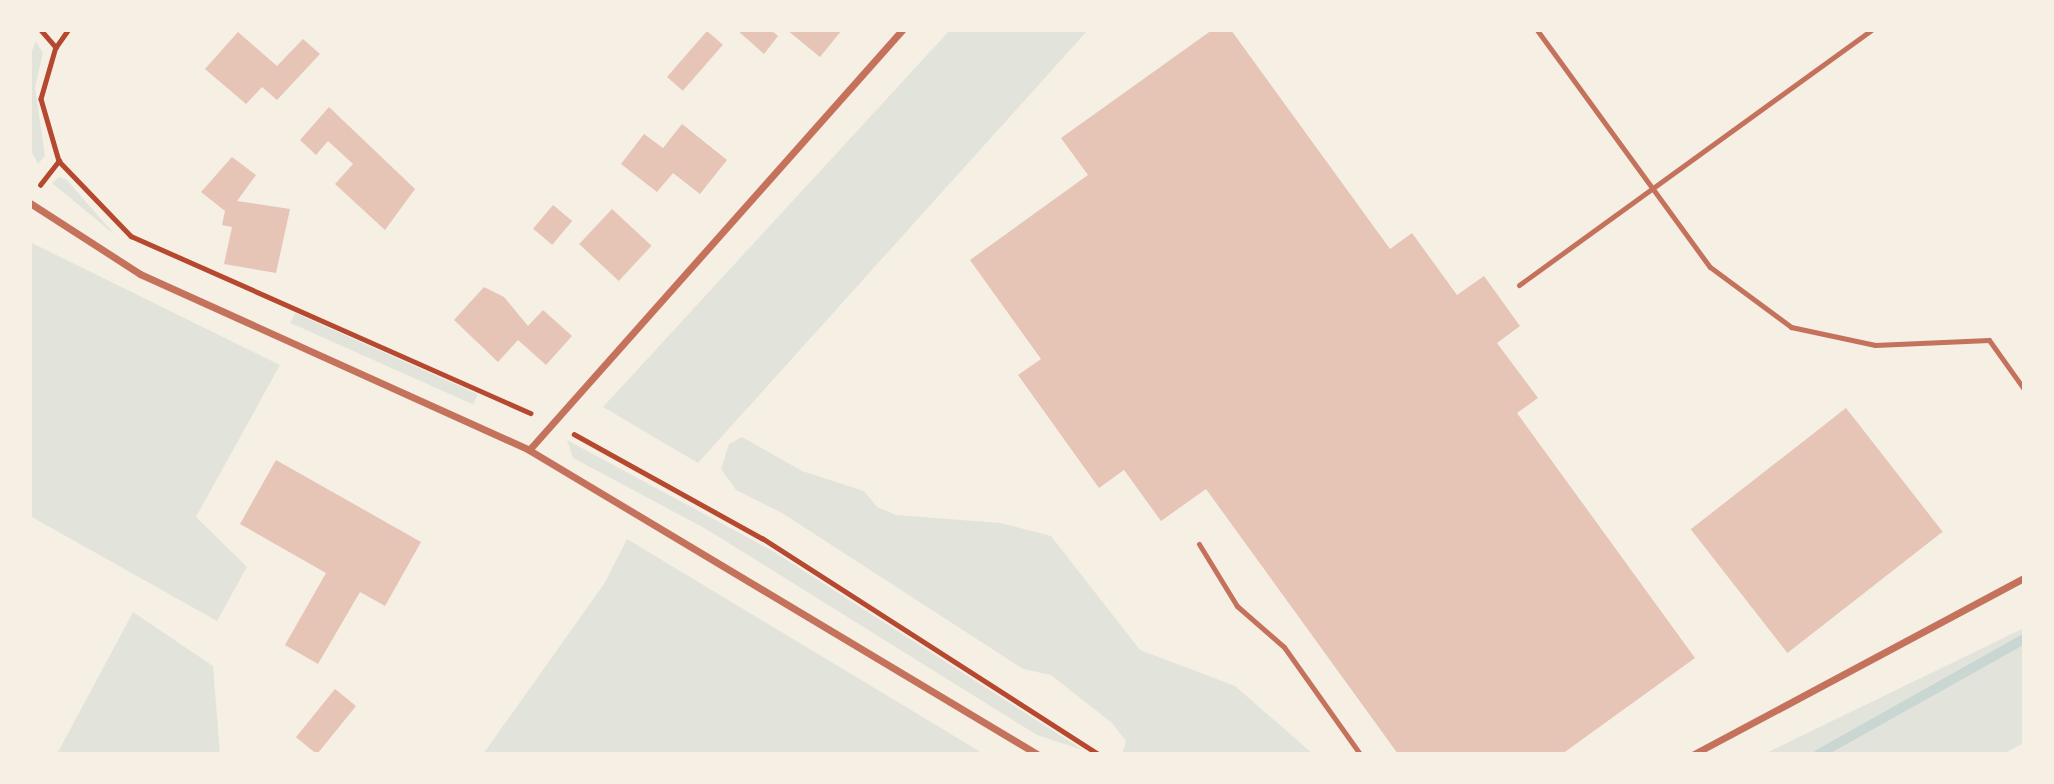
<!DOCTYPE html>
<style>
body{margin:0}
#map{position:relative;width:2054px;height:784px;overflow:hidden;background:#f6efe4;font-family:"Work Sans",sans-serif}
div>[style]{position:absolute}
.green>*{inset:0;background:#e2e4dc;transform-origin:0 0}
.stream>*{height:10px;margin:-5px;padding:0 5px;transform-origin:5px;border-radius:5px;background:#c9d6d2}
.building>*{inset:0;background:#e6c5b7;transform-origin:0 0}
.path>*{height:4.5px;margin:-2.25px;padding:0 2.25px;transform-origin:2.25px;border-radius:2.25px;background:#b5482f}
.service>*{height:5px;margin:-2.5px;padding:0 2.5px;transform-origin:2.5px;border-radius:2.5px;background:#c5725c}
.minor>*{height:7px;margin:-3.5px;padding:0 3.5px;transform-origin:3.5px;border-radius:3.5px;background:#c5725c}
span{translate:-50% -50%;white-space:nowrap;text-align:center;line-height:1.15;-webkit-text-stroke:7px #f6efe4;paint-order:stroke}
.frame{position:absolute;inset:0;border:32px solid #f6efe4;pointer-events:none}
</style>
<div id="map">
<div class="green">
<i style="clip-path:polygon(950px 30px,1088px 30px,698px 463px,603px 407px)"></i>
<i style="clip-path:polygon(36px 41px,43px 53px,35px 87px,45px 156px,38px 164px,30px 149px,30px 56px)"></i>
<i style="clip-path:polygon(59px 177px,67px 180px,115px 235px,52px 183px)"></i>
<i style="clip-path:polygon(30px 242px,280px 365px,196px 517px,247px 567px,217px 621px,30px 516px)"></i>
<i style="left:295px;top:313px;width:200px;height:11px;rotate:24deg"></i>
<i style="clip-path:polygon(742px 437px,802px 471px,864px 491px,877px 507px,896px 515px,1001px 523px,1051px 536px,1140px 650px,1235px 686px,1313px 754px,1122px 754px,1126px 741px,1112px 723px,1051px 675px,1023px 669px,782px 513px,736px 490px,721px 469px,729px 444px)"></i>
<i style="clip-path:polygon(567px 440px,771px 550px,1083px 750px,1037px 735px,706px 529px,573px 458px)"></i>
<i style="clip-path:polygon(627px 539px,984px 754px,483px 754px,604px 584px)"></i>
<i style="clip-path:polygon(133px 612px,213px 666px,220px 754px,57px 754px)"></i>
<i style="clip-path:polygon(2024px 628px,2024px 743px,2003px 754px,1764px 754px)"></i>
</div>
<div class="stream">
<i style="left:1819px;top:754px;width:235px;rotate:-29.3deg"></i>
</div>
<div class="building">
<i style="clip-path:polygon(737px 30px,771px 30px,778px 36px,764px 54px)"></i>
<i style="clip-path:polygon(787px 30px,842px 30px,820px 57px)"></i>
<i style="clip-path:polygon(1212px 30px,1231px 30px,1390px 249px,1412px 233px,1457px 295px,1484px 276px,1520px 326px,1497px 343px,1538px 398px,1517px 413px,1695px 658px,1562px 754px,1398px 754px,1206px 489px,1161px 521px,1124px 470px,1099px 488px,1018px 375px,1041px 359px,970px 260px,1088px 175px,1061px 138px)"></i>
<i style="left:707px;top:31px;width:21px;height:61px;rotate:41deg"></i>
<i style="clip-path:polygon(238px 32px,277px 66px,303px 39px,320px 54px,277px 100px,262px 87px,246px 104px,205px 69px)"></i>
<i style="clip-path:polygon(329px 107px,415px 189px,385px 230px,335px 184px,353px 164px,328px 141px,316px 155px,300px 140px)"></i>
<i style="clip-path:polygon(682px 124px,727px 160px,700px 194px,673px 173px,657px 192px,621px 164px,644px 134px,663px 148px)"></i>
<i style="clip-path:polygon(232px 157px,256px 175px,237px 201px,290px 209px,276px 273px,224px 264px,232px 227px,222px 225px,225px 211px,201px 192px)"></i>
<i style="left:553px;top:205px;width:25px;height:31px;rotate:40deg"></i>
<i style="left:612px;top:209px;width:54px;height:48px;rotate:43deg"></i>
<i style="clip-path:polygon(484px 287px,504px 297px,528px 326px,543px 310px,572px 336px,546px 365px,518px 340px,498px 362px,454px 320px)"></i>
<i style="left:1846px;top:408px;width:157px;height:197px;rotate:52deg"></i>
<i style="clip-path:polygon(276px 460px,421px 542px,385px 606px,360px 592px,318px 664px,285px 645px,326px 573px,240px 524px)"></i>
<i style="left:335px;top:689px;width:27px;height:62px;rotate:39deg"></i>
</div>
<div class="path">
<i style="left:41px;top:30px;width:23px;rotate:49deg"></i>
<i style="left:56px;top:47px;width:54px;rotate:106.1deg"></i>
<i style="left:41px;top:99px;width:65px;rotate:73.8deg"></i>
<i style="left:59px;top:161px;width:104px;rotate:46.2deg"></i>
<i style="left:131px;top:236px;width:437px;rotate:23.9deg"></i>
<i style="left:56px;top:47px;width:21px;rotate:-55deg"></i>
<i style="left:40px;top:185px;width:31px;rotate:-52deg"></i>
<i style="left:574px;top:434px;width:215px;rotate:29deg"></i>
<i style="left:762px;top:538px;width:399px;rotate:32.7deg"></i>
</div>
<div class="service">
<i style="left:1537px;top:30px;width:293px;rotate:53.9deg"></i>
<i style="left:1710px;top:267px;width:101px;rotate:36.5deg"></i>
<i style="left:1791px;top:327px;width:86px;rotate:12.1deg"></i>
<i style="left:1875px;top:345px;width:114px;rotate:-2.5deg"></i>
<i style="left:1989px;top:340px;width:60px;rotate:54.5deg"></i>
<i style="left:1519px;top:285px;width:435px;rotate:-35.9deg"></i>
<i style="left:1199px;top:544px;width:73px;rotate:58.5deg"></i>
<i style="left:1237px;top:606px;width:62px;rotate:41.1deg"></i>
<i style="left:1284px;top:647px;width:131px;rotate:54.6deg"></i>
</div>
<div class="minor">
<i style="left:30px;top:203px;width:131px;rotate:32.8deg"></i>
<i style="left:140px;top:274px;width:427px;rotate:24.3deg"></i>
<i style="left:529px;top:450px;width:592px;rotate:30.9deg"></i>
<i style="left:529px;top:450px;width:562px;rotate:-48.39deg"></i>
<i style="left:1694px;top:754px;width:374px;rotate:-28.1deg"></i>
</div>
<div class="frame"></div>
</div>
